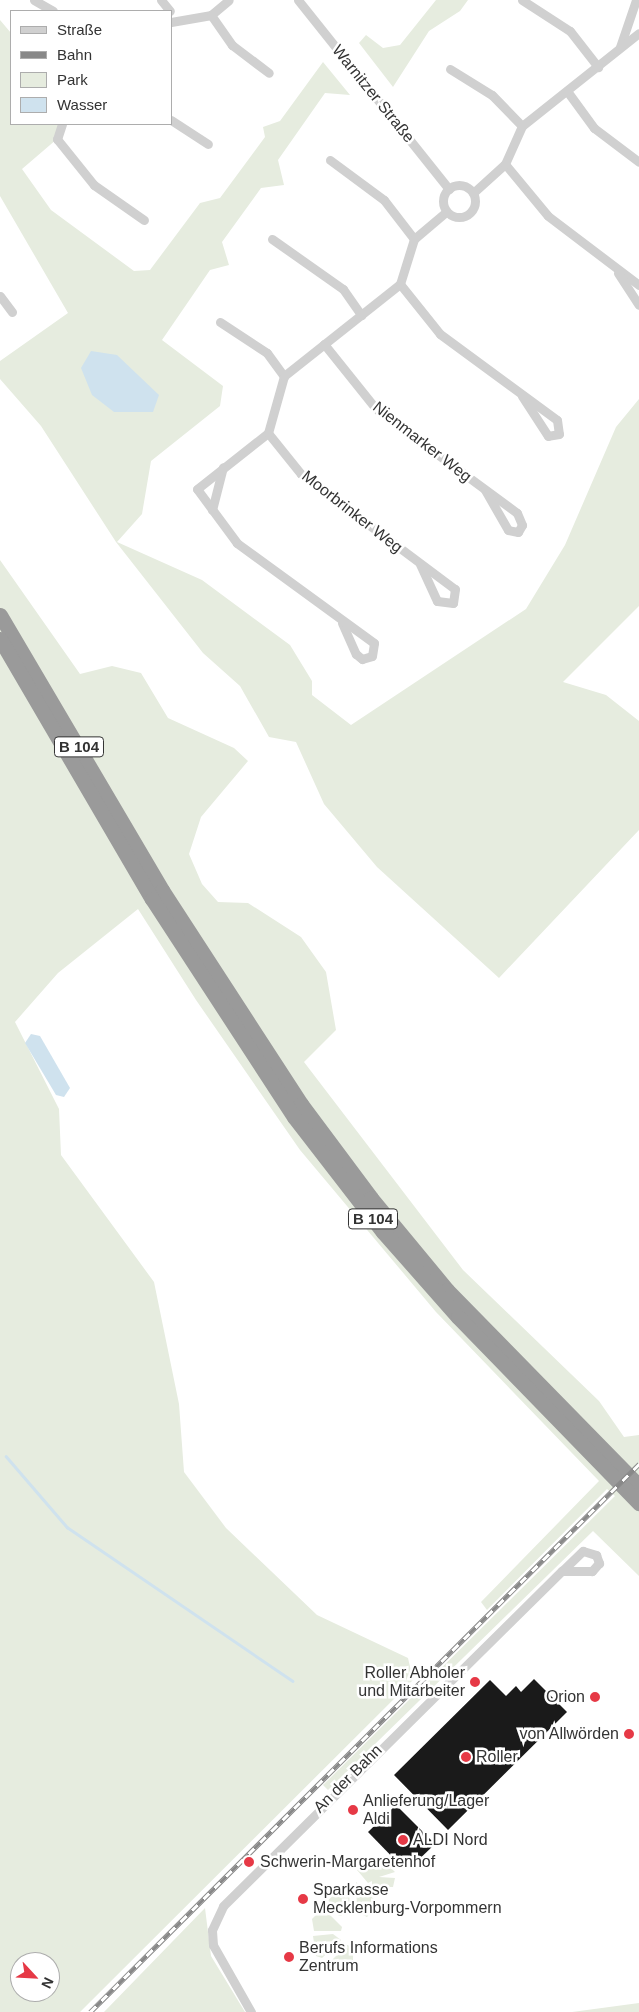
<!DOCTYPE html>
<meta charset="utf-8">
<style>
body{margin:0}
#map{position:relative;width:639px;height:2012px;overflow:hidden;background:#fff;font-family:Helvetica,sans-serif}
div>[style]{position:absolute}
.green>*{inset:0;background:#e6ecdf}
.water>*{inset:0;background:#cfe2ee}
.stream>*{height:2.5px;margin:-1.25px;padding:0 1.25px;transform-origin:1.25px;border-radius:1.25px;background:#cfe2ee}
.building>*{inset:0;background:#1a1a1a}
.street>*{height:9px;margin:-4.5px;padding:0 4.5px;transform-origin:4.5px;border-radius:4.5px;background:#d0d0d0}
.street>.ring{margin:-4.5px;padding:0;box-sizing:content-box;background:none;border:9px solid #d0d0d0;border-radius:50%}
.highway>*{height:15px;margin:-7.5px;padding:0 7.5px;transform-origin:7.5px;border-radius:7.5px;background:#9a9a9a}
.rail>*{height:4.5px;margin-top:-2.25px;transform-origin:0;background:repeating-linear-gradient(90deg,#fff 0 8px,#888 0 16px);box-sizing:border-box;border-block:1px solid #888}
.dots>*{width:14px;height:14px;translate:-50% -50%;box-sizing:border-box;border:2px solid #fff;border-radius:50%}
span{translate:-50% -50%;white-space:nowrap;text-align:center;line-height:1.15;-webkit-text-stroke:5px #fff;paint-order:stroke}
.shield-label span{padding:1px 4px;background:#fff;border:1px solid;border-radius:4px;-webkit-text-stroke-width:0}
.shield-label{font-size:15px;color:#333;font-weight:700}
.street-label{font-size:16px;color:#333}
.poi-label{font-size:16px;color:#333}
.right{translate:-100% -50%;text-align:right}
.left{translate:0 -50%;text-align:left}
.legend{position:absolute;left:10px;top:10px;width:162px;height:115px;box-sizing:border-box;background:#fff;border:1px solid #adadad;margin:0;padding:6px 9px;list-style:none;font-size:15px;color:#333}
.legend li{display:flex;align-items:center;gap:10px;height:25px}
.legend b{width:25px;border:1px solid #adadad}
.north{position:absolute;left:10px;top:1952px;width:50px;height:50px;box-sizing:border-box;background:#fff;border:1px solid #adadad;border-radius:50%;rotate:115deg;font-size:14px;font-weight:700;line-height:20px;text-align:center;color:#333}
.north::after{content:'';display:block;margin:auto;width:18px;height:22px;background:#e63946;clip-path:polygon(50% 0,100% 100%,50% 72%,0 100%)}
</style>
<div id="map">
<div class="green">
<i style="clip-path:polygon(436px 0,468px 0,460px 11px,429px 31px,393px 87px,359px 43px,366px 35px,383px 48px,400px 45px)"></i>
<i style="clip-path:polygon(0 20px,11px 33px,11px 124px,62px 124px,57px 139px,22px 169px,51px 210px,134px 271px,150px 270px,200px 203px,220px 198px,265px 137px,263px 127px,280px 121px,323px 62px,350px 95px,325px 93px,278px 160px,284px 185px,261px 188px,222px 242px,229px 265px,210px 270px,162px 340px,223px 386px,220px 406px,151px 461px,142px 514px,117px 542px,202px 580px,290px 645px,312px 681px,312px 695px,351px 725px,526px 609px,565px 545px,616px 427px,639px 399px,639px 606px,563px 682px,606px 695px,639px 721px,639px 830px,499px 978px,377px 867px,324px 804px,296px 742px,269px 737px,240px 686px,203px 653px,116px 542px,41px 426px,0 379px,0 361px,68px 313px,0 196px)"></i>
<i style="clip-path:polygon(evenodd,0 560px,80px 674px,112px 666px,141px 673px,168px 718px,234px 748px,248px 761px,201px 817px,189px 854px,202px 884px,218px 902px,248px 903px,301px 937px,326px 972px,336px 1030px,304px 1062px,463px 1270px,599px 1401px,624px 1437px,639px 1435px,639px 1576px,593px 1531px,328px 1790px,323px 1785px,615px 1496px,607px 1489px,487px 1610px,481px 1602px,599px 1481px,436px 1312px,300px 1150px,196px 1000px,138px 909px,58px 973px,15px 1022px,59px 1109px,61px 1155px,154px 1282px,179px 1404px,184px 1472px,226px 1528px,317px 1615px,408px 1658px,413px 1680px,80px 2012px,0 2012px,0 560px,20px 1962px,50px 1962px,50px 1992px,20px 1992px,20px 1962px)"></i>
<i style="clip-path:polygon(385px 1862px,395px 1872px,379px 1877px,395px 1878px,393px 1887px,372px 1887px,372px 1881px,368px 1883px,357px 1870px,363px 1865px,378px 1868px)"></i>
<i style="clip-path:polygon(356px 1882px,378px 1903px,367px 1917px,357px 1912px)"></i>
<i style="clip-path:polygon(349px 1883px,350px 1913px,339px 1916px,328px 1900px)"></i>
<i style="clip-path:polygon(205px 1908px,211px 1956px,245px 2012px,104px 2012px)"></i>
<i style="clip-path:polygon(323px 1908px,342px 1927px,341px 1931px,314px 1931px,312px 1919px)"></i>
<i style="clip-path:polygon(333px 1934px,341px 1940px,322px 1958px,316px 1956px,313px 1936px)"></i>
<i style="clip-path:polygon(347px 1945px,353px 1947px,353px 1963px,331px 1967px,330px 1962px)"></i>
<i style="clip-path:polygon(639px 2003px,639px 2012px,572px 2012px)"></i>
</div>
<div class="water">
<i style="clip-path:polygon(91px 351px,117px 355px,159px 395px,153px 412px,114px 412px,92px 395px,81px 368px)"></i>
<i style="clip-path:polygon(31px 1034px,40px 1036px,70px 1088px,64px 1097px,56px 1095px,25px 1043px)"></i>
</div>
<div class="stream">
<i style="left:6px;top:1456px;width:94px;rotate:49.3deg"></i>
<i style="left:67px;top:1527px;width:273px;rotate:34.3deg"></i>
</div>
<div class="building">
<i style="clip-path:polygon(534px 1679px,567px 1712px,448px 1830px,394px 1775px,490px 1680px,506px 1696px,516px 1686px,521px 1692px)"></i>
<i style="clip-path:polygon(396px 1805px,435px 1844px,410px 1868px,403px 1868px,368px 1832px)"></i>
</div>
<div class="street">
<i style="left:34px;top:0;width:22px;rotate:30deg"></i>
<i style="left:161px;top:0;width:14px;rotate:51deg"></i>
<i style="left:298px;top:0;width:242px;rotate:51.4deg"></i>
<i style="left:522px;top:0;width:57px;rotate:32.9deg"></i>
<i style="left:570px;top:31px;width:46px;rotate:52.1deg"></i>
<i style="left:211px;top:15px;width:37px;rotate:55deg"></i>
<i style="left:232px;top:45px;width:46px;rotate:37.1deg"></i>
<i style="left:171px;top:22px;width:41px;rotate:-9.9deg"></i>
<i style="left:211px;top:15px;width:23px;rotate:-40deg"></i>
<i style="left:620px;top:47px;width:50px;rotate:-71.2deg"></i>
<i style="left:450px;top:69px;width:49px;rotate:31.8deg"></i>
<i style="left:492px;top:95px;width:43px;rotate:45.9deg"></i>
<i style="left:567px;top:91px;width:46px;rotate:53.9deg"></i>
<i style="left:594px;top:128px;width:56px;rotate:37.1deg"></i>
<i style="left:171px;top:120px;width:44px;rotate:33deg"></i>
<i style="left:62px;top:124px;width:16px;rotate:108deg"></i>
<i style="left:57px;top:139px;width:59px;rotate:51.2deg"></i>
<i style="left:94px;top:185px;width:61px;rotate:35deg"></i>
<i style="left:330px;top:160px;width:67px;rotate:36.5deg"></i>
<i style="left:384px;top:200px;width:49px;rotate:52.4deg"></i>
<i style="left:505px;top:164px;width:67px;rotate:50.4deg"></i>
<i style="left:548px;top:216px;width:114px;rotate:37.2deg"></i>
<i class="ring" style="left:443px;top:185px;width:23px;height:23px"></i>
<i style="left:473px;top:193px;width:43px;rotate:-42.2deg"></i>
<i style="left:505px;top:164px;width:42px;rotate:-65.9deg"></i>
<i style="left:522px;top:126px;width:149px;rotate:-38.5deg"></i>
<i style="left:272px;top:239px;width:87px;rotate:35.2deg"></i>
<i style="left:343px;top:289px;width:32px;rotate:55deg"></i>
<i style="left:618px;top:273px;width:38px;rotate:57deg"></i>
<i style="left:400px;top:284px;width:64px;rotate:51.3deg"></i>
<i style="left:440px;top:334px;width:145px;rotate:36.3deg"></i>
<i style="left:557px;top:420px;width:14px;rotate:82deg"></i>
<i style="left:559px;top:434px;width:11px;rotate:170deg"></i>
<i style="left:548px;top:436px;width:48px;rotate:-123deg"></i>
<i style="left:0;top:296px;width:20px;rotate:53deg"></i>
<i style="left:220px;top:322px;width:56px;rotate:33.4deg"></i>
<i style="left:267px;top:353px;width:29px;rotate:54deg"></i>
<i style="left:324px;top:344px;width:83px;rotate:51.3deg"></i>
<i style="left:376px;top:409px;width:175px;rotate:36.4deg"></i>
<i style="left:517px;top:513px;width:13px;rotate:67deg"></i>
<i style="left:522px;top:525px;width:8px;rotate:120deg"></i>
<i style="left:518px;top:532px;width:10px;rotate:-169deg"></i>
<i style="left:508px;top:530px;width:46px;rotate:-119.9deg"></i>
<i style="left:268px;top:433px;width:53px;rotate:51.2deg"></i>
<i style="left:301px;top:474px;width:192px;rotate:36.8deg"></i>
<i style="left:455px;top:589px;width:14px;rotate:98deg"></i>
<i style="left:453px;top:603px;width:16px;rotate:-173deg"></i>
<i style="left:437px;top:601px;width:41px;rotate:-114.7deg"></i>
<i style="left:212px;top:510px;width:44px;rotate:-75.7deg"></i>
<i style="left:342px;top:623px;width:34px;rotate:66deg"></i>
<i style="left:356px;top:654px;width:8px;rotate:40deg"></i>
<i style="left:362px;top:659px;width:10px;rotate:-17deg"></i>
<i style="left:372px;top:656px;width:13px;rotate:-81deg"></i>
<i style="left:374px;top:643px;width:170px;rotate:-143.9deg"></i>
<i style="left:237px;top:543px;width:67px;rotate:-126.5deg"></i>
<i style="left:197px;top:489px;width:90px;rotate:-38.3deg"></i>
<i style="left:268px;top:433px;width:59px;rotate:-74.3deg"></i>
<i style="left:284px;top:376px;width:148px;rotate:-38.4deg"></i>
<i style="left:400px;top:284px;width:47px;rotate:-72.7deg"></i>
<i style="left:414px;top:239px;width:42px;rotate:-40.2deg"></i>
<i style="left:251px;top:2012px;width:77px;rotate:-119.6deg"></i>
<i style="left:213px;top:1945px;width:15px;rotate:-94deg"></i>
<i style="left:212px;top:1930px;width:26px;rotate:-65deg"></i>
<i style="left:223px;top:1906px;width:477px;rotate:-44.7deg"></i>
<i style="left:562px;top:1571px;width:29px;rotate:-44deg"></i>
<i style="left:583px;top:1551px;width:14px;rotate:17deg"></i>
<i style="left:596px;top:1555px;width:9px;rotate:69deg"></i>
<i style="left:599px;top:1563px;width:11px;rotate:131deg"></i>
<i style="left:592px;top:1571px;width:30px;rotate:180deg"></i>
</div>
<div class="highway">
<i style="left:0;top:615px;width:319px;rotate:59.5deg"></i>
<i style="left:162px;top:890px;width:255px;rotate:57deg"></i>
<i style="left:301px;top:1104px;width:117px;rotate:53.3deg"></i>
<i style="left:371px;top:1198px;width:119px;rotate:50.4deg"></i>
<i style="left:447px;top:1290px;width:274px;rotate:45.6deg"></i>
<i style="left:0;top:639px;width:301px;rotate:59.7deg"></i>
<i style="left:152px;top:899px;width:260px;rotate:56.9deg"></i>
<i style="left:294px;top:1117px;width:145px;rotate:52.3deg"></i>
<i style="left:383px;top:1232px;width:113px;rotate:48.6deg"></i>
<i style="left:458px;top:1317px;width:260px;rotate:45.8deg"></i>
</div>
<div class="rail">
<i style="left:90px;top:2012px;width:776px;rotate:-44.95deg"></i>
</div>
<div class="dots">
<i style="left:475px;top:1682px;background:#e63946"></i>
<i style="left:595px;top:1697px;background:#e63946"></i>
<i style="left:629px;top:1734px;background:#e63946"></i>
<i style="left:466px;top:1757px;background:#e63946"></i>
<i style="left:353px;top:1810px;background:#e63946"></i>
<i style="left:403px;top:1840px;background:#e63946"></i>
<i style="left:249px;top:1862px;background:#e63946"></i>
<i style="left:303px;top:1899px;background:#e63946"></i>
<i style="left:289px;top:1957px;background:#e63946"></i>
</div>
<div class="shield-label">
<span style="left:79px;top:747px">B 104</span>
<span style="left:373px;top:1219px">B 104</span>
</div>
<div class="street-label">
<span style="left:373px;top:94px;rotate:51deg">Warnitzer Straße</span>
<span style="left:422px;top:442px;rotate:38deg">Nienmarker Weg</span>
<span style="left:352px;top:512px;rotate:38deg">Moorbrinker Weg</span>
<span style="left:348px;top:1779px;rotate:-45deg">An der Bahn</span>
</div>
<div class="poi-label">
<span class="right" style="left:465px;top:1682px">Roller Abholer<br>und Mitarbeiter</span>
<span class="right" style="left:585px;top:1697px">Orion</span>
<span class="right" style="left:619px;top:1734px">von Allwörden</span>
<span class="left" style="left:476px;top:1757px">Roller</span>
<span class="left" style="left:363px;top:1810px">Anlieferung/Lager<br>Aldi</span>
<span class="left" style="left:413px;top:1840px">ALDI Nord</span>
<span class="left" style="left:260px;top:1862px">Schwerin-Margaretenhof</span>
<span class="left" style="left:313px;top:1899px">Sparkasse<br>Mecklenburg-Vorpommern</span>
<span class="left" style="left:299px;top:1957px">Berufs Informations<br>Zentrum</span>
</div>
<ul class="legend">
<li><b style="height:6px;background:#d0d0d0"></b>Straße</li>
<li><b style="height:6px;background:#888"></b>Bahn</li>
<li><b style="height:14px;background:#e6ecdf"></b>Park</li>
<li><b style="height:14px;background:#cfe2ee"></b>Wasser</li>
</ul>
<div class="north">N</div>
</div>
